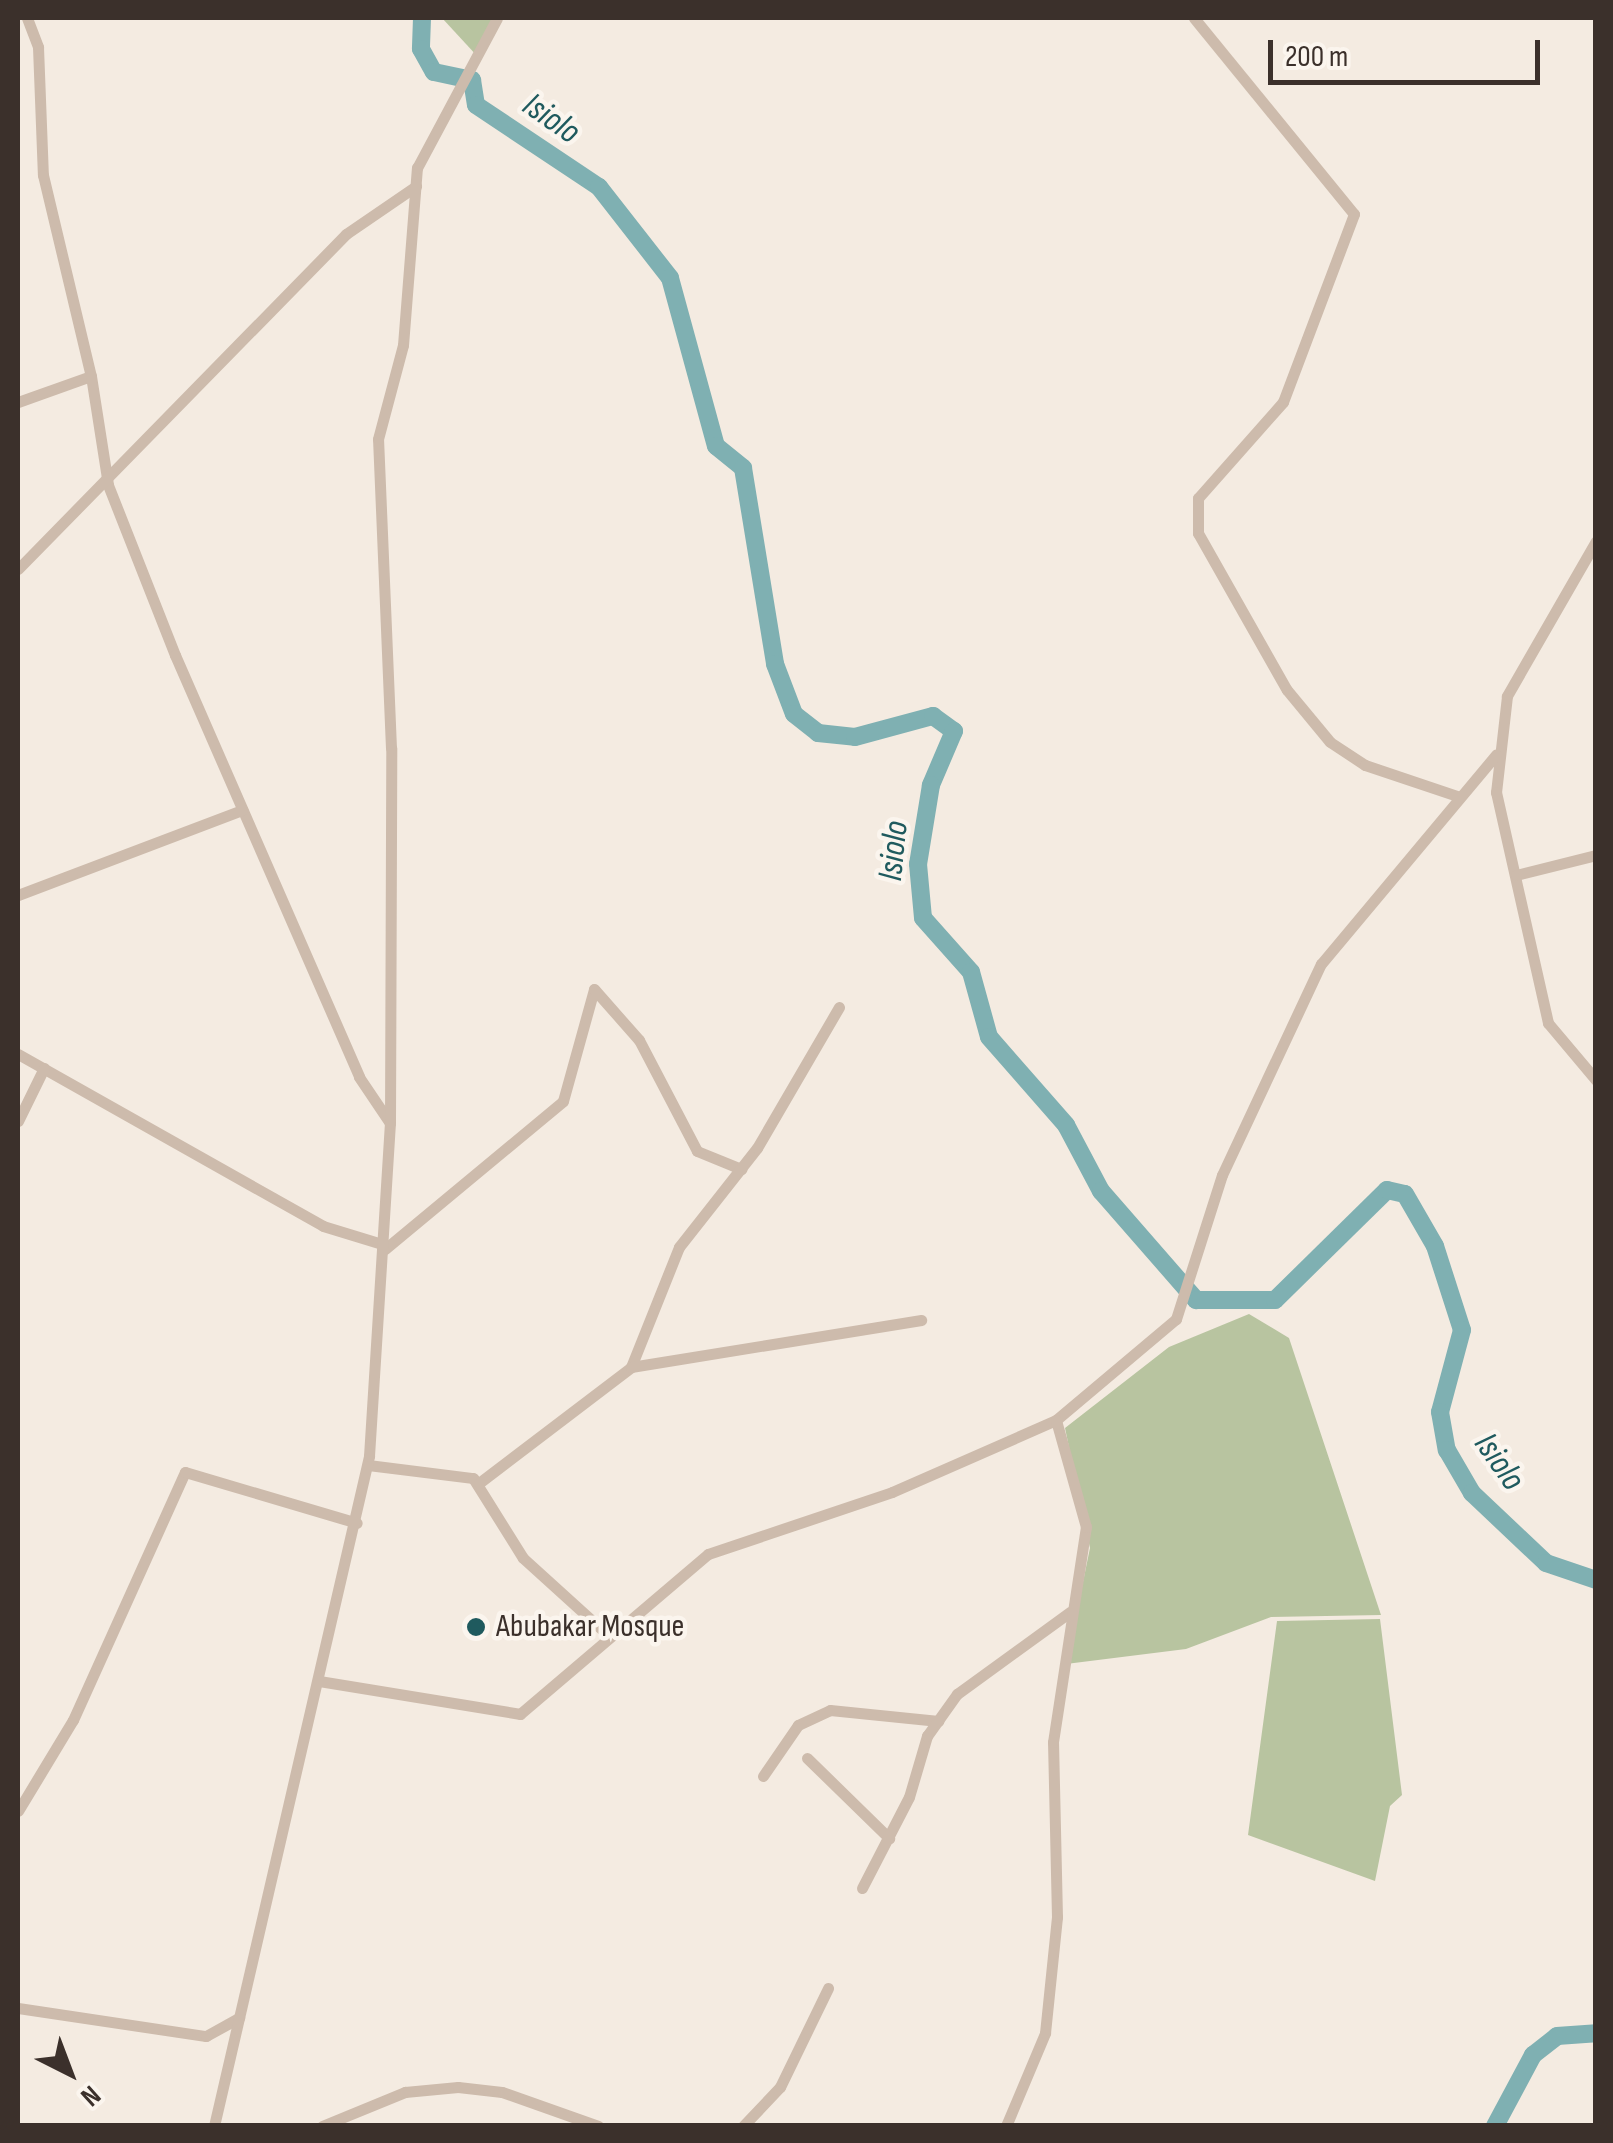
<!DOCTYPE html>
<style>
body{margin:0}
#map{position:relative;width:1613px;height:2143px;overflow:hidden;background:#f4ebe1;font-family:"Sofia Sans Condensed",sans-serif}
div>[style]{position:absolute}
.green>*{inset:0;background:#b8c4a0}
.river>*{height:18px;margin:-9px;padding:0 9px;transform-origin:9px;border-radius:9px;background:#7fb0b2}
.minor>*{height:11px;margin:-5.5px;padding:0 5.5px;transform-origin:5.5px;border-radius:5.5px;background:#cdbbac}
.dots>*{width:28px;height:28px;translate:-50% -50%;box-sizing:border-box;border:5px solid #fbf5ee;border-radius:50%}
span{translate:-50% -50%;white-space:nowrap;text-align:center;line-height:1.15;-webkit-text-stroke:9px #fbf5ee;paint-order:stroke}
.poi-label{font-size:32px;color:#3b302b}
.left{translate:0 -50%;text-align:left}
.water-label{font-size:35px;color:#1f5a5e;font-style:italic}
.frame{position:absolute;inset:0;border:20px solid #3b302b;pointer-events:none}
.north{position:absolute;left:20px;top:2023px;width:100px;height:100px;-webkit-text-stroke:8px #fbf5ee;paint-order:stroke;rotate:138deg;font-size:28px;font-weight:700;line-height:40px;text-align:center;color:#3b302b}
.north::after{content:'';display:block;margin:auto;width:35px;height:45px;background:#3b302b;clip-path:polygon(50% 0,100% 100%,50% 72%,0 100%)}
.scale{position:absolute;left:1268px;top:40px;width:272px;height:45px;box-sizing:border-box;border:5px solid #3b302b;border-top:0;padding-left:12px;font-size:30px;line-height:35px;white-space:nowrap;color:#3b302b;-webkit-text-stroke:8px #fbf5ee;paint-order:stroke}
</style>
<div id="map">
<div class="green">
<i style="clip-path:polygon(442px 18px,503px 18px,478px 57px)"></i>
<i style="clip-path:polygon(1249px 1314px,1289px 1338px,1381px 1615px,1271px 1617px,1186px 1649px,1066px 1664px,1090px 1548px,1065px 1428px,1169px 1347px)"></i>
<i style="clip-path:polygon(1380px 1619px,1402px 1795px,1390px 1806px,1375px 1881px,1248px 1835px,1277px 1621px)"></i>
</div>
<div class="river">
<i style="left:422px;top:18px;width:31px;rotate:92deg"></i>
<i style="left:421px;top:49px;width:26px;rotate:61deg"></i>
<i style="left:434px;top:72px;width:39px;rotate:12deg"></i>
<i style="left:472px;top:80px;width:25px;rotate:81deg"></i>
<i style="left:476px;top:105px;width:148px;rotate:33.7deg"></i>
<i style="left:599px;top:187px;width:115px;rotate:52deg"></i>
<i style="left:670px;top:278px;width:174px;rotate:74.7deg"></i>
<i style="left:716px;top:446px;width:35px;rotate:39deg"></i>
<i style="left:743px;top:468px;width:199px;rotate:80.7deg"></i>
<i style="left:775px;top:664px;width:53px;rotate:69.2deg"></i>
<i style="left:794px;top:714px;width:31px;rotate:38deg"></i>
<i style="left:818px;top:733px;width:37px;rotate:6deg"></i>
<i style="left:855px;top:737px;width:81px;rotate:-15.1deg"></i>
<i style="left:933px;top:716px;width:26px;rotate:36deg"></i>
<i style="left:954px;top:731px;width:59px;rotate:113.1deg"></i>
<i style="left:931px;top:785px;width:80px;rotate:99.3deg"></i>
<i style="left:918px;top:864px;width:54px;rotate:84.7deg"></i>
<i style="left:923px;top:918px;width:72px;rotate:48.4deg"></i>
<i style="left:971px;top:972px;width:67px;rotate:74.5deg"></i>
<i style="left:989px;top:1037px;width:117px;rotate:48.8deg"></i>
<i style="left:1066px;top:1125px;width:75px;rotate:62.1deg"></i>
<i style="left:1101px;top:1191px;width:145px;rotate:48.9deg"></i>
<i style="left:1196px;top:1300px;width:79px"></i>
<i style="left:1275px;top:1300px;width:157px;rotate:-44.5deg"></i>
<i style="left:1387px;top:1190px;width:18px;rotate:13deg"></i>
<i style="left:1405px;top:1194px;width:60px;rotate:60deg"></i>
<i style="left:1435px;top:1246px;width:88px;rotate:72.2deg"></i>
<i style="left:1462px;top:1330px;width:85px;rotate:105deg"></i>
<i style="left:1440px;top:1412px;width:39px;rotate:80deg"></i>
<i style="left:1447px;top:1450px;width:50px;rotate:59.8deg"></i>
<i style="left:1472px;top:1493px;width:102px;rotate:43.4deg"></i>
<i style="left:1546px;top:1563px;width:53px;rotate:18.8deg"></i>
<i style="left:1495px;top:2126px;width:81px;rotate:-61.8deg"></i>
<i style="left:1533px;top:2055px;width:31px;rotate:-38deg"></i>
<i style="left:1557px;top:2036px;width:39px;rotate:-4deg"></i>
</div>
<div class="minor">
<i style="left:27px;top:18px;width:31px;rotate:69deg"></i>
<i style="left:38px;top:47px;width:128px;rotate:87.8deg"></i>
<i style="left:43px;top:175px;width:207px;rotate:76.6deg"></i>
<i style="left:1194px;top:18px;width:253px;rotate:50.8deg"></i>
<i style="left:1354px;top:214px;width:201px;rotate:110.7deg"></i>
<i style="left:1283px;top:402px;width:128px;rotate:131.5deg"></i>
<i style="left:1198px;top:498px;width:35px;rotate:90deg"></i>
<i style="left:1198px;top:533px;width:180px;rotate:60.5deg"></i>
<i style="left:1287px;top:690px;width:67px;rotate:50.4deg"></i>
<i style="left:1330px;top:742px;width:42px;rotate:33.3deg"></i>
<i style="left:1365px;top:765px;width:100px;rotate:18.6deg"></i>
<i style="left:18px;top:402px;width:77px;rotate:-19.6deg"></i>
<i style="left:91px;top:376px;width:110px;rotate:81.1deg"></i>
<i style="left:108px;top:485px;width:183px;rotate:68.5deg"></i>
<i style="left:175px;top:655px;width:460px;rotate:66.4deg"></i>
<i style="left:359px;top:1077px;width:55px;rotate:56deg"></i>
<i style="left:1596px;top:541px;width:179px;rotate:119.9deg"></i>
<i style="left:1507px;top:696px;width:97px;rotate:96.5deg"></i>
<i style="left:1496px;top:792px;width:237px;rotate:77.3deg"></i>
<i style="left:1548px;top:1023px;width:75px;rotate:49.9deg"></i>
<i style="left:18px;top:569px;width:469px;rotate:-45.6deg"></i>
<i style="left:346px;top:234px;width:85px;rotate:-34.4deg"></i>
<i style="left:1516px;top:875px;width:82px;rotate:-14deg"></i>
<i style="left:18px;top:895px;width:240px;rotate:-20.8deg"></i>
<i style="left:18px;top:1054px;width:350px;rotate:29.4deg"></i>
<i style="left:323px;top:1226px;width:65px;rotate:17deg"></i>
<i style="left:18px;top:1121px;width:59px;rotate:-63.9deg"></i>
<i style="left:385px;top:1249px;width:231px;rotate:-39.7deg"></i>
<i style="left:563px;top:1101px;width:116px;rotate:-74.5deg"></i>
<i style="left:594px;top:989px;width:68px;rotate:48.6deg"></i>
<i style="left:639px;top:1040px;width:125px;rotate:62.4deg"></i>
<i style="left:697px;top:1151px;width:48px;rotate:22.2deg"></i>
<i style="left:631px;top:1367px;width:129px;rotate:-68.2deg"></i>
<i style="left:679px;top:1247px;width:126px;rotate:-51.8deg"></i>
<i style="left:757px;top:1148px;width:163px;rotate:-59.8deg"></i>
<i style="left:368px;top:1465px;width:106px;rotate:7.1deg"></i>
<i style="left:473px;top:1478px;width:94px;rotate:58deg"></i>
<i style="left:523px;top:1558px;width:115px;rotate:42.2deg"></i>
<i style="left:479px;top:1483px;width:191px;rotate:-37.3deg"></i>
<i style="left:631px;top:1367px;width:294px;rotate:-9.2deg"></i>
<i style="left:319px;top:1681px;width:204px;rotate:9.3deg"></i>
<i style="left:520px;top:1714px;width:247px;rotate:-40.4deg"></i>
<i style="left:708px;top:1554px;width:194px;rotate:-18.6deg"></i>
<i style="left:892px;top:1492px;width:179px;rotate:-23.7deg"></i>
<i style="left:1056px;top:1420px;width:157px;rotate:-40.1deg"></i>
<i style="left:1176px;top:1319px;width:151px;rotate:-72.3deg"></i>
<i style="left:1222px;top:1175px;width:233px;rotate:-64.9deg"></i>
<i style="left:1321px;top:964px;width:273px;rotate:-50.1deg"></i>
<i style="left:807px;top:1758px;width:115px;rotate:44.3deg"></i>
<i style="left:763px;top:1776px;width:62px;rotate:-55.5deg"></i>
<i style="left:798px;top:1725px;width:35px;rotate:-25deg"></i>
<i style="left:830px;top:1710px;width:109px;rotate:5.8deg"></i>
<i style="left:18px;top:1811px;width:106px;rotate:-58.9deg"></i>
<i style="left:73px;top:1720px;width:272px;rotate:-65.7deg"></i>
<i style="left:185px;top:1472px;width:179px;rotate:16.5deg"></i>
<i style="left:862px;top:1888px;width:102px;rotate:-62.7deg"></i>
<i style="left:909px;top:1797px;width:64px;rotate:-73.6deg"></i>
<i style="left:927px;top:1736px;width:52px;rotate:-54.5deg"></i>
<i style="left:957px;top:1694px;width:140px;rotate:-36deg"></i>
<i style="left:18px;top:2008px;width:190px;rotate:8.5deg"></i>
<i style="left:206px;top:2036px;width:38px;rotate:-29deg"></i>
<i style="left:214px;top:2126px;width:688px;rotate:-76.97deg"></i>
<i style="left:369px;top:1456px;width:334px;rotate:-86.4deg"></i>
<i style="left:390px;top:1123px;width:375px;rotate:-89.8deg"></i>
<i style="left:391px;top:748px;width:309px;rotate:-92.4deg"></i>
<i style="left:378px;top:439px;width:97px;rotate:-75.1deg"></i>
<i style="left:403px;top:345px;width:178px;rotate:-85.5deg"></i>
<i style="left:417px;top:168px;width:170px;rotate:-61.9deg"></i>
<i style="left:322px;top:2126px;width:90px;rotate:-22.3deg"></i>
<i style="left:405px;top:2092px;width:53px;rotate:-5.4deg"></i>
<i style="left:458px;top:2087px;width:44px;rotate:6.5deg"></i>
<i style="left:502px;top:2092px;width:102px;rotate:19.5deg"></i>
<i style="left:743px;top:2126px;width:54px;rotate:-46.5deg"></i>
<i style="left:780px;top:2087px;width:110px;rotate:-64.1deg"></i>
<i style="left:1006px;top:2126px;width:101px;rotate:-67.2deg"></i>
<i style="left:1045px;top:2033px;width:117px;rotate:-84.1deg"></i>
<i style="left:1057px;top:1917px;width:175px;rotate:-91.3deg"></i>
<i style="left:1053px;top:1742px;width:218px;rotate:-81.3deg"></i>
<i style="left:1086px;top:1527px;width:111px;rotate:-105.7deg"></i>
</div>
<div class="dots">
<i style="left:476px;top:1627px;background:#1f5a5e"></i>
</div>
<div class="poi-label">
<span class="left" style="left:496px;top:1627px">Abubakar Mosque</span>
</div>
<div class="water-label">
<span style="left:551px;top:119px;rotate:35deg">Isiolo</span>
<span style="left:894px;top:851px;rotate:-84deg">Isiolo</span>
<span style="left:1499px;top:1462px;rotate:55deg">Isiolo</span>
</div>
<div class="frame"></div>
<div class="north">N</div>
<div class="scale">200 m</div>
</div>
